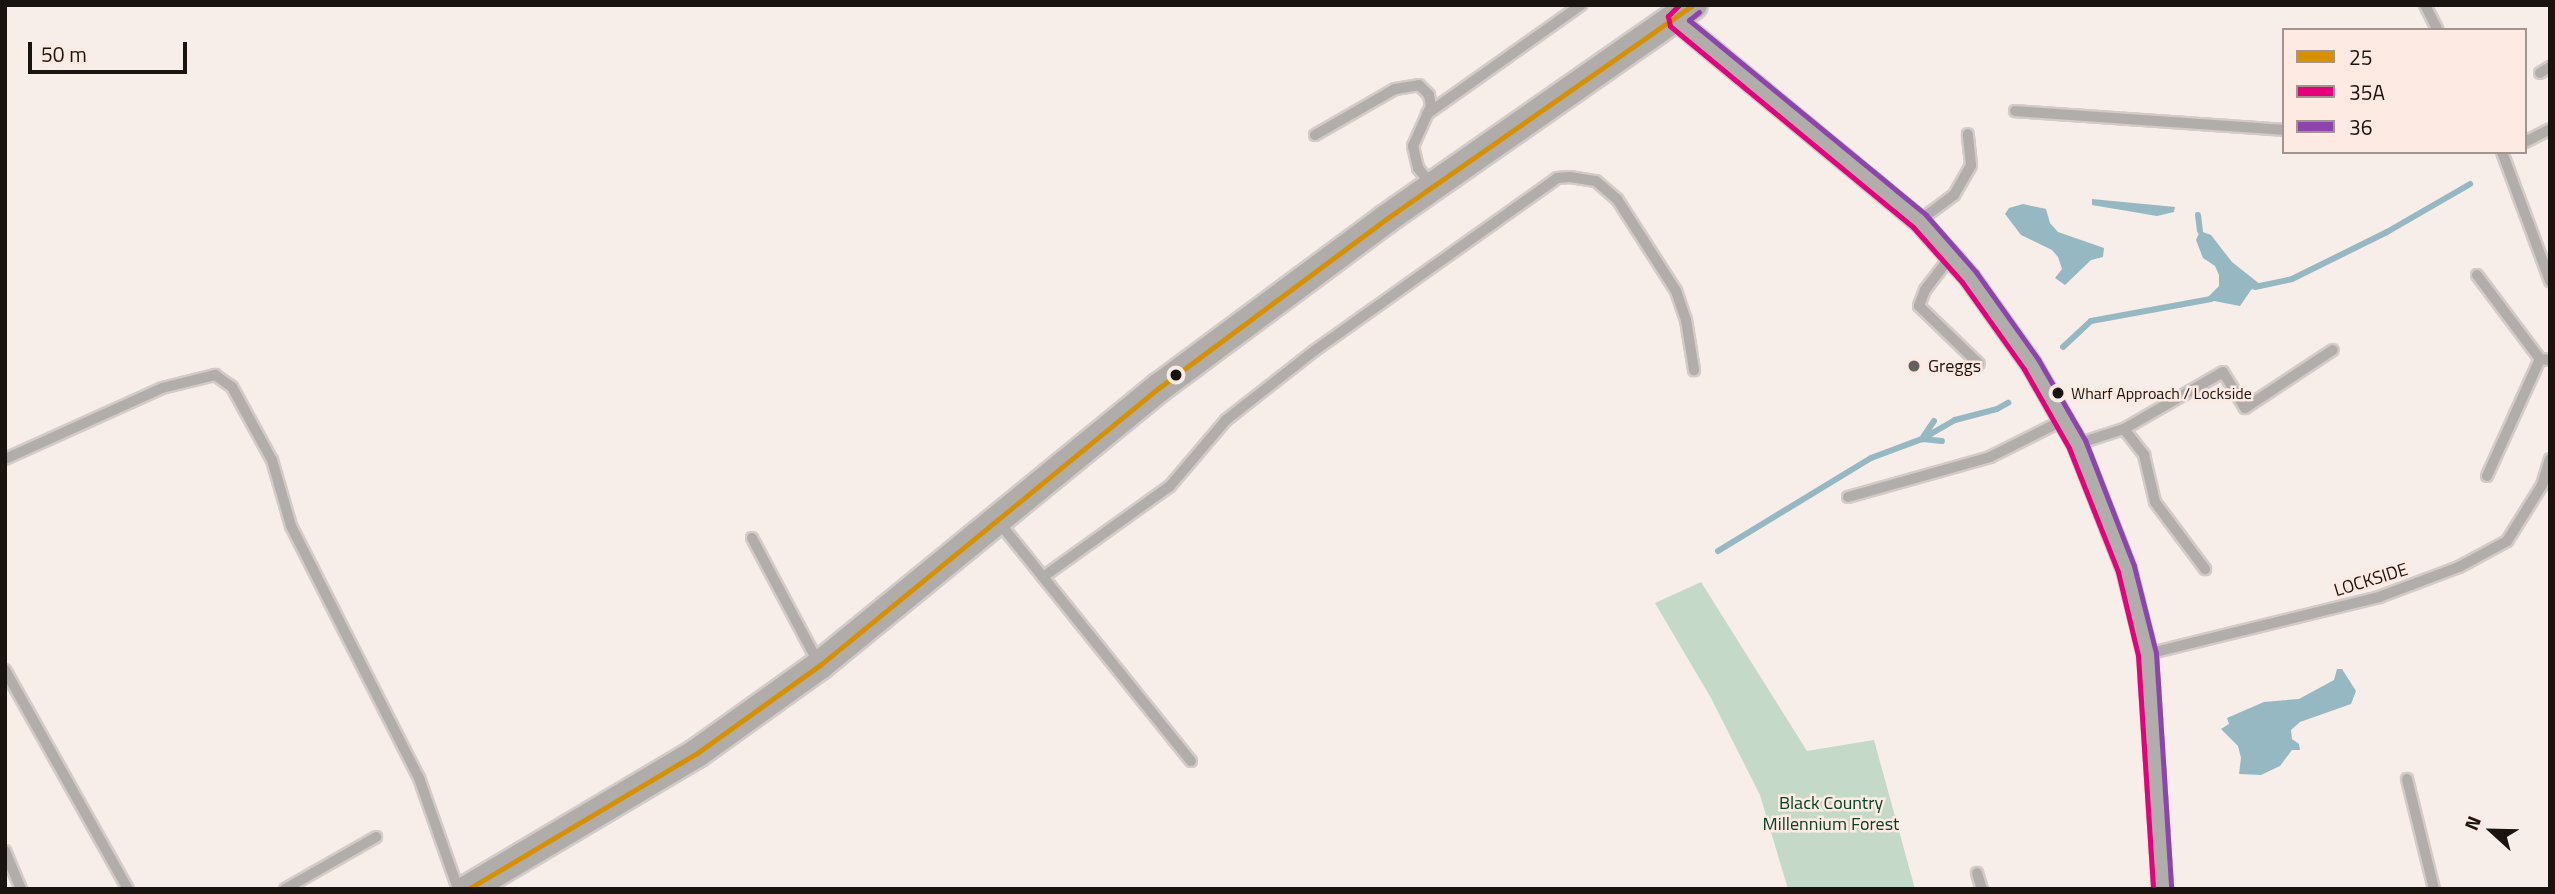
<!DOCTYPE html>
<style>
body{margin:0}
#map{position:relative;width:2555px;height:894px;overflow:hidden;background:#f7ede9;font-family:"Titillium Web",sans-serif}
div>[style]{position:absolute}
.forest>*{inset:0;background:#c4d9c8}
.water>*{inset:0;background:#95b8c2}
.stream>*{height:6px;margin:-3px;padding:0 3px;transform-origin:3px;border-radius:3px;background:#95b8c2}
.roads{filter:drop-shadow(2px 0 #d3cbc7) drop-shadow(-2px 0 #d3cbc7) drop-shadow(0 2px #d3cbc7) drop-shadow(0 -2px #d3cbc7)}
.lane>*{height:10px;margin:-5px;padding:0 5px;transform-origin:5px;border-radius:5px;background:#b0adab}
.street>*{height:19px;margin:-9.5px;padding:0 9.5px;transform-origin:9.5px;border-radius:9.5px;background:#b0adab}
.secondary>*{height:28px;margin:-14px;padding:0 14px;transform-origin:14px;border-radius:14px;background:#b0aca9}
.bus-1>*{height:5px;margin:-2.5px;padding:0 2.5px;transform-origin:2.5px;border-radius:2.5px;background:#d69003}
.bus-2>*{height:5px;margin:-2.5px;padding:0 2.5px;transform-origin:2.5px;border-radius:2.5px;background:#e5007d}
.bus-3>*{height:5px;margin:-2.5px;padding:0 2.5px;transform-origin:2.5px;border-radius:2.5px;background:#8e44ad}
.dots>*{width:19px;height:19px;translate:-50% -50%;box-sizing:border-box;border:4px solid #fdeae3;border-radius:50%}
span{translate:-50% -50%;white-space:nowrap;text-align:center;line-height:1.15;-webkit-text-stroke:5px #fdeae3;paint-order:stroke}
.bus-label{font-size:16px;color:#1a1411}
.left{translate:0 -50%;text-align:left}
.poi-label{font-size:18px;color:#1a1411}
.street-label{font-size:18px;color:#1a1411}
.park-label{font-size:18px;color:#044127}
.frame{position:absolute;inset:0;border:7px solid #1a1411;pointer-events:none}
.legend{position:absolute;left:2282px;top:28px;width:245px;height:126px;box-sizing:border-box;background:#fdeae3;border:2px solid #a2948f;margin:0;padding:9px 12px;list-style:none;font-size:21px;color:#1a1411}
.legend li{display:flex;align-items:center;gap:14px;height:35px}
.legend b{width:35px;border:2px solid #a2948f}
.north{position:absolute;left:2457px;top:796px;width:70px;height:70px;-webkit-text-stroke:5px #fdeae3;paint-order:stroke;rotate:292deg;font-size:19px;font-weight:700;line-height:28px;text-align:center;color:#1a1411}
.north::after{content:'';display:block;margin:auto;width:24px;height:32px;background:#1a1411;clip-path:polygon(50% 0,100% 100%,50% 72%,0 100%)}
.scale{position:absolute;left:28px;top:42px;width:159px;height:32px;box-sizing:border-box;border:4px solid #1a1411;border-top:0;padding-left:9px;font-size:21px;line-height:24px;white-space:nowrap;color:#1a1411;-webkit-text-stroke:5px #fdeae3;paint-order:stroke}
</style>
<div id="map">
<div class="forest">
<i style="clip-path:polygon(1701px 582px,1807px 751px,1874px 740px,1915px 889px,1788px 889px,1760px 795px,1711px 698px,1655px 603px)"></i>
</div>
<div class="water">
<i style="clip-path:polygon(2092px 199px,2175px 207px,2174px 212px,2157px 216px,2092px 205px)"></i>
<i style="clip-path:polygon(2023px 204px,2046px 209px,2050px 223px,2058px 232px,2104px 248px,2103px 257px,2091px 260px,2065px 285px,2055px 278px,2062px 269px,2058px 257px,2052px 250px,2021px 235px,2005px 214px,2009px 208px)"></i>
<i style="clip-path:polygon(2200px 231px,2211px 235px,2232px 262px,2261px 285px,2251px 290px,2240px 306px,2214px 301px,2203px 302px,2219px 286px,2219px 275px,2215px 266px,2203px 258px,2196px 240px)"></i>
<i style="clip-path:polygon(2337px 669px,2342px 669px,2356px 691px,2351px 704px,2300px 722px,2291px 730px,2292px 739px,2299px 744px,2300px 750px,2292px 750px,2280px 766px,2261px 775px,2239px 774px,2241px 758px,2238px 746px,2221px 729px,2229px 724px,2227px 718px,2264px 702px,2299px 699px,2334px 680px)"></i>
</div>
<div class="stream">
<i style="left:2198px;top:215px;width:16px;rotate:83deg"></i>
<i style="left:2255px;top:287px;width:38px;rotate:-12deg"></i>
<i style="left:2292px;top:279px;width:106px;rotate:-26.3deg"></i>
<i style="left:2387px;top:232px;width:96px;rotate:-30deg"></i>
<i style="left:2063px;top:347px;width:38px;rotate:-43deg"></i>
<i style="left:2091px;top:321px;width:122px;rotate:-10.4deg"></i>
<i style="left:1934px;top:421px;width:22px;rotate:124deg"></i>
<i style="left:1922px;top:439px;width:20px;rotate:6deg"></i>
<i style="left:1718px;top:551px;width:179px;rotate:-31.3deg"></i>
<i style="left:1871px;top:458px;width:54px;rotate:-20.4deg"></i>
<i style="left:1922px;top:439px;width:38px;rotate:-30deg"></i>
<i style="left:1955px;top:420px;width:43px;rotate:-14.7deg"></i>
<i style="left:1997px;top:409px;width:13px;rotate:-29deg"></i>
</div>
<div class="roads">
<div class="lane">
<i style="left:2425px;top:5px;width:28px;rotate:63deg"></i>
<i style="left:2540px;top:73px;width:12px;rotate:-31deg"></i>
<i style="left:2015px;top:111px;width:270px;rotate:4deg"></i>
<i style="left:1427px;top:114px;width:189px;rotate:-35.3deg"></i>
<i style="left:1315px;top:135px;width:92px;rotate:-29.9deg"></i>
<i style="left:1395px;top:89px;width:24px;rotate:-9deg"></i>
<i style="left:1419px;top:85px;width:14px;rotate:45deg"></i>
<i style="left:1429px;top:95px;width:11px;rotate:80deg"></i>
<i style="left:1431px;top:106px;width:44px;rotate:114.2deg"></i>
<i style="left:1413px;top:146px;width:23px;rotate:77deg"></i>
<i style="left:1418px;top:168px;width:21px;rotate:51deg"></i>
<i style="left:2525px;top:142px;width:28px;rotate:-27deg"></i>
<i style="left:2502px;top:152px;width:138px;rotate:69.6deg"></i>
<i style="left:1919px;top:221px;width:44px;rotate:-36.6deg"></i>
<i style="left:1954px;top:195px;width:34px;rotate:-60deg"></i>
<i style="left:1971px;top:165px;width:31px;rotate:-96deg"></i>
<i style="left:1951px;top:256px;width:43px;rotate:127.4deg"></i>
<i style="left:1925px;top:290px;width:17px;rotate:111deg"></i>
<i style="left:1919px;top:306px;width:83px;rotate:44deg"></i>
<i style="left:2477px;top:275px;width:105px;rotate:53.1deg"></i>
<i style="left:2540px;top:359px;width:10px;rotate:6deg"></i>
<i style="left:2124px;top:429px;width:33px;rotate:52deg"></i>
<i style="left:2144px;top:455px;width:48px;rotate:76.8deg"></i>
<i style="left:2155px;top:502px;width:84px;rotate:53.3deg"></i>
<i style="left:2077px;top:444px;width:49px;rotate:-17.7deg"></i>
<i style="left:2124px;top:429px;width:114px;rotate:-29.9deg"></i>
<i style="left:2223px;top:372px;width:42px;rotate:58.6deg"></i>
<i style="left:2245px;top:408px;width:105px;rotate:-33.4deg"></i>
<i style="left:5px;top:459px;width:172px;rotate:-24.3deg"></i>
<i style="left:162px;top:388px;width:55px;rotate:-13.8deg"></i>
<i style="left:215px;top:375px;width:21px;rotate:35deg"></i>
<i style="left:232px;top:387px;width:83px;rotate:61.3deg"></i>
<i style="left:272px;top:460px;width:69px;rotate:73.9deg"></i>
<i style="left:291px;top:526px;width:283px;rotate:63.1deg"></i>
<i style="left:419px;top:778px;width:118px;rotate:70.6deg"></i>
<i style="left:2487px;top:476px;width:128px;rotate:-65.6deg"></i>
<i style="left:1848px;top:497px;width:148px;rotate:-15.7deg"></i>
<i style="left:1990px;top:457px;width:83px;rotate:-26.6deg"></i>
<i style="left:998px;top:521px;width:308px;rotate:51.2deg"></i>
<i style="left:752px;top:538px;width:140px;rotate:62deg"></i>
<i style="left:1043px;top:577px;width:156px;rotate:-35.6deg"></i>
<i style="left:1170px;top:486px;width:87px;rotate:-49.7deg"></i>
<i style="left:1226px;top:420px;width:112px;rotate:-38.1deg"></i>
<i style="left:1314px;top:351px;width:298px;rotate:-35.4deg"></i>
<i style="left:1557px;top:178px;width:13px;rotate:-4deg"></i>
<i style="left:1570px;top:177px;width:26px;rotate:9deg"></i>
<i style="left:1596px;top:181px;width:28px;rotate:41deg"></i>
<i style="left:1617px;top:199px;width:109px;rotate:57.3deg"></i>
<i style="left:1676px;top:291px;width:31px;rotate:71deg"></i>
<i style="left:1686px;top:320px;width:51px;rotate:80.9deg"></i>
<i style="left:2147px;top:654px;width:239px;rotate:-13.8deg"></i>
<i style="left:2379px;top:597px;width:85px;rotate:-20.6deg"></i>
<i style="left:2459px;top:567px;width:55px;rotate:-28.4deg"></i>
<i style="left:2507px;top:541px;width:66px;rotate:-58deg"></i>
<i style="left:2542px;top:485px;width:27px;rotate:-73deg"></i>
<i style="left:5px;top:670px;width:251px;rotate:60.7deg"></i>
<i style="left:2407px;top:779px;width:113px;rotate:76.2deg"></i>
<i style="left:5px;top:851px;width:41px;rotate:67.2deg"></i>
<i style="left:1977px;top:873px;width:17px;rotate:73deg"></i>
<i style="left:285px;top:889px;width:105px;rotate:-29.7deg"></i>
</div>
<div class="street">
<i style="left:1676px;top:20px;width:315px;rotate:39.6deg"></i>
<i style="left:1919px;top:221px;width:75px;rotate:48.2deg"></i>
<i style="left:1969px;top:277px;width:107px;rotate:54.5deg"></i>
<i style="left:2031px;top:364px;width:92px;rotate:60.1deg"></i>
<i style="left:2077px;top:444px;width:134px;rotate:68.6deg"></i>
<i style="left:2126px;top:569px;width:88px;rotate:76.1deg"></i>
<i style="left:2147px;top:654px;width:235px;rotate:86.3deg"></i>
</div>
<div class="secondary">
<i style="left:468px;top:889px;width:266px;rotate:-30.7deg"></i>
<i style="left:697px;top:753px;width:151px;rotate:-35.6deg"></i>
<i style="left:820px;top:665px;width:439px;rotate:-39.3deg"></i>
<i style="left:1160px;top:387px;width:282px;rotate:-36.6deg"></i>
<i style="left:1386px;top:219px;width:374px;rotate:-34.9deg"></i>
</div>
</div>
<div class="bus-1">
<i style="left:468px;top:889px;width:266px;rotate:-30.7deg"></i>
<i style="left:697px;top:753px;width:151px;rotate:-35.6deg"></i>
<i style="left:820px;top:665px;width:439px;rotate:-39.3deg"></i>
<i style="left:1160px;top:387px;width:282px;rotate:-36.6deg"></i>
<i style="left:1386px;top:219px;width:374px;rotate:-34.9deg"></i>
</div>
<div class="bus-2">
<i style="left:1679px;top:5px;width:16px;rotate:135deg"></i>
<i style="left:1668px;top:16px;width:10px;rotate:79deg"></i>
<i style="left:1670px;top:26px;width:315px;rotate:39.6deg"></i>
<i style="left:1913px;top:227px;width:74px;rotate:48.3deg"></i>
<i style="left:1962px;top:282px;width:107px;rotate:54.5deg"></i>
<i style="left:2024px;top:369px;width:91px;rotate:60.3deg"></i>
<i style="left:2069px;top:448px;width:133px;rotate:68.4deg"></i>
<i style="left:2118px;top:572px;width:85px;rotate:76.5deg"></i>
<i style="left:2138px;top:655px;width:234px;rotate:86.3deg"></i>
</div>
<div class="bus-3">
<i style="left:1699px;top:12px;width:13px;rotate:141deg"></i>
<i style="left:1689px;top:20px;width:307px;rotate:39.4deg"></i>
<i style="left:1926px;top:215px;width:76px;rotate:48.7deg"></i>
<i style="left:1976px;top:272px;width:107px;rotate:54.5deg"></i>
<i style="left:2038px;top:359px;width:94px;rotate:59.9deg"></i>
<i style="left:2085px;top:440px;width:135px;rotate:68.7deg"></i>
<i style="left:2134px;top:566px;width:90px;rotate:75.8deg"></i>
<i style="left:2156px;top:653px;width:235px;rotate:86.3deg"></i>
</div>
<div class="dots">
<i style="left:1914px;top:366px;background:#67605d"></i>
<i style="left:1176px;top:375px;background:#1a1411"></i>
<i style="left:2058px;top:393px;background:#1a1411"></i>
</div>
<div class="bus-label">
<span class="left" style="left:2071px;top:393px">Wharf Approach / Lockside</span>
</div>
<div class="poi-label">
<span class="left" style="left:1928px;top:366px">Greggs</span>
</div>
<div class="street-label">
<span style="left:2371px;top:580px;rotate:-17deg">LOCKSIDE</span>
</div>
<div class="park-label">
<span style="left:1831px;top:814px">Black Country<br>Millennium Forest</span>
</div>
<div class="frame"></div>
<ul class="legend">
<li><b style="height:9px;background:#d69003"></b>25</li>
<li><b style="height:9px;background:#e5007d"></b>35A</li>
<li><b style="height:9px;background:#8e44ad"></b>36</li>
</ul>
<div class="north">N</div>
<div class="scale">50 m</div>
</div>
